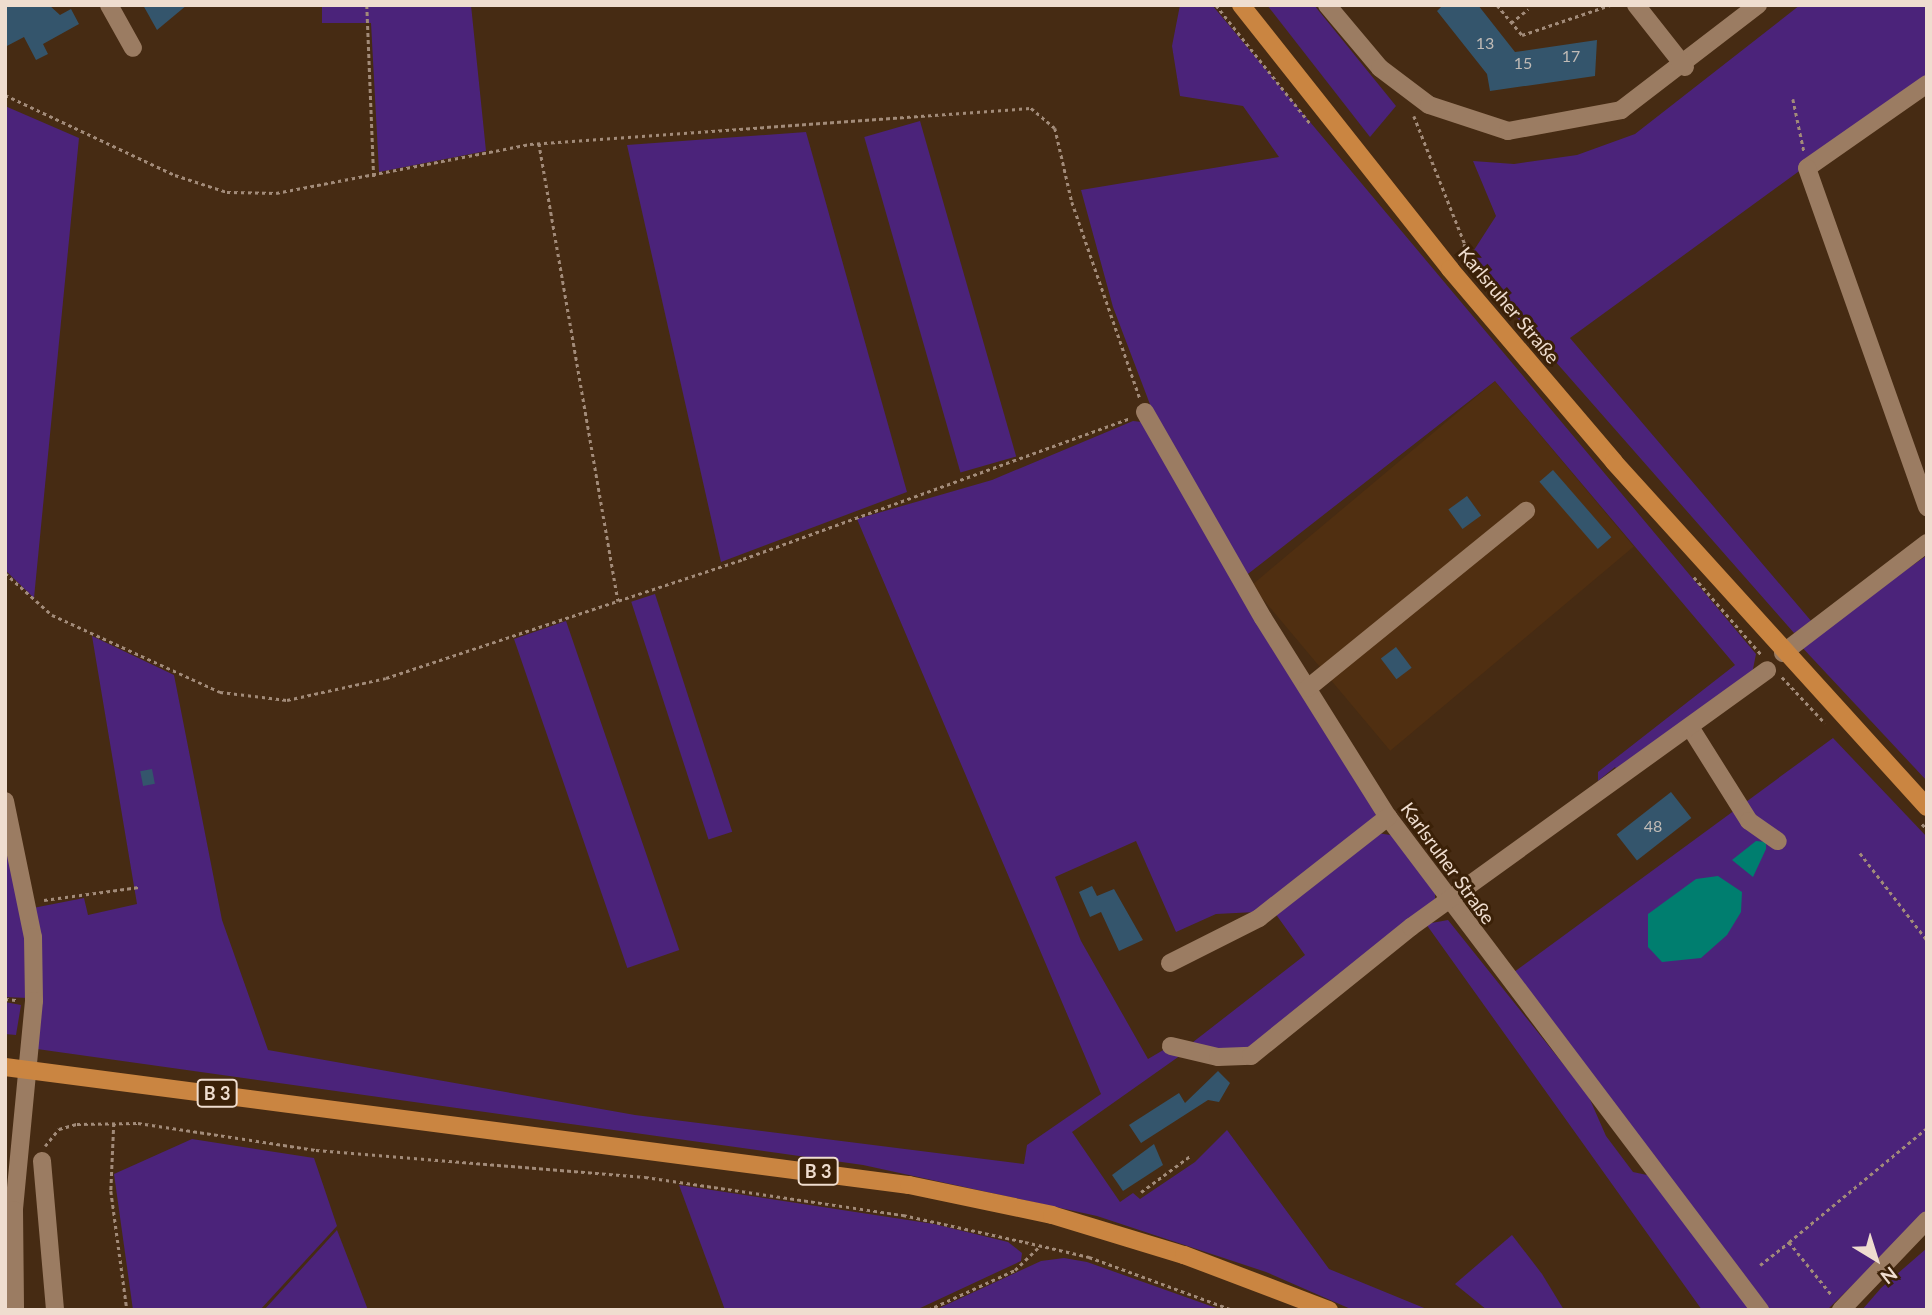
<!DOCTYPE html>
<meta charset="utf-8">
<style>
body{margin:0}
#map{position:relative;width:1932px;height:1315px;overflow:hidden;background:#462b13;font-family:Lato,sans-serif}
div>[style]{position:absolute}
.built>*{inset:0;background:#502f11;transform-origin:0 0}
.green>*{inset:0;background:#4b237a;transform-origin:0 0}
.water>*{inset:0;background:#007e6f}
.building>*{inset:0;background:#34556c;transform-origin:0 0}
.path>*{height:2.5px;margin-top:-1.25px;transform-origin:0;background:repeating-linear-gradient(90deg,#a28b79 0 3.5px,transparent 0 7px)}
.minor>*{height:18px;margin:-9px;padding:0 9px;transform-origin:9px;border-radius:9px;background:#9b7c62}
.major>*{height:18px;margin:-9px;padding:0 9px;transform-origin:9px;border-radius:9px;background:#ca8541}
span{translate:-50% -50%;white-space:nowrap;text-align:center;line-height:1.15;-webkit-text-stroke:6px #3b2108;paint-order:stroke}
.number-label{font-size:16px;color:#c0bbb6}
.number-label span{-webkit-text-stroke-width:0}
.shield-label span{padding:2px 5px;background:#3b2108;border:2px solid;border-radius:5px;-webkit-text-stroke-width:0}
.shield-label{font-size:18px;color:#efddcf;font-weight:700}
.street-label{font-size:19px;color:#efddcf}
.frame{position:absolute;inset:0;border:7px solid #efddcf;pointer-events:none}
.north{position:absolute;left:1841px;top:1224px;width:70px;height:70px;-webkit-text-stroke:5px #3b2108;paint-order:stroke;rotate:142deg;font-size:19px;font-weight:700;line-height:28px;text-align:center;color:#efddcf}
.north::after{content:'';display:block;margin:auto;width:24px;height:32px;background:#efddcf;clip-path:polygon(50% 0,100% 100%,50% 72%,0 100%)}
</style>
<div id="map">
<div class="built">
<i style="left:1495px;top:381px;width:216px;height:318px;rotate:50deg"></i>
</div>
<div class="green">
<i style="clip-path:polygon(322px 5px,471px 5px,486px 151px,379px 172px,371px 23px,322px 23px)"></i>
<i style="clip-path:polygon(1180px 5px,1212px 5px,1756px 654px,1752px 674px,1621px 774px,1615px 767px,1598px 781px,1598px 772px,1735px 665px,1495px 381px,1244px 577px,1151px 407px,1113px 307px,1081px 190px,1279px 157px,1243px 106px,1180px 96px,1172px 46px)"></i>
<i style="clip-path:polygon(1267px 5px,1314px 5px,1396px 106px,1370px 137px)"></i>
<i style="clip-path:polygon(1800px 5px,1927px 5px,1927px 78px,1570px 338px,1812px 622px,1794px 633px,1467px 261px,1496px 216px,1473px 161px,1514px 164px,1577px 155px,1635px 134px)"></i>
<i style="clip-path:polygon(5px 106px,79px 138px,34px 598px,5px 570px)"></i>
<i style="left:920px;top:121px;width:349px;height:58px;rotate:74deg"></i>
<i style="clip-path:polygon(806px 132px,907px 492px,721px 562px,627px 145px)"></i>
<i style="clip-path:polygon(1133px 421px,1142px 422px,1377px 812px,1373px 822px,1256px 912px,1216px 914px,1176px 932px,1136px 841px,1055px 877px,1081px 941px,1148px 1059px,1165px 1049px,1181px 1055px,1072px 1132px,1120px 1202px,1133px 1193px,1140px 1199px,1195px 1162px,1227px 1130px,1329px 1269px,1429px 1310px,1353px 1310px,1266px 1272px,1097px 1216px,863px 1165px,37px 1049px,42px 967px,33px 908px,84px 898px,88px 915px,137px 904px,92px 636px,174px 675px,222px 920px,268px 1050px,635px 1115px,1024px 1164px,1027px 1145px,1101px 1094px,857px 519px,992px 480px)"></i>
<i style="clip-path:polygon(1926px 556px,1927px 558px,1927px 781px,1799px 644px)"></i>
<i style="left:655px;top:594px;width:250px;height:25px;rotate:72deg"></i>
<i style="left:566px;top:621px;width:348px;height:55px;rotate:71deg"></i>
<i style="clip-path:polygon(1833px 738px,1927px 837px,1927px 1213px,1827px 1310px,1766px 1310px,1510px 975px)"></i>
<i style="clip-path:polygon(5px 820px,28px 937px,28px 998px,5px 997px)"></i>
<i style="clip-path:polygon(1377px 833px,1397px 836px,1435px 891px,1435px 905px,1250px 1050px,1232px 1054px,1188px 1046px,1305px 955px,1275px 913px)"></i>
<i style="clip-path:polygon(1448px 920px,1588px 1095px,1606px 1136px,1633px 1172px,1647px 1175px,1754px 1310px,1702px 1310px,1426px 924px)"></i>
<i style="clip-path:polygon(5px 1002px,21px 1005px,16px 1035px,5px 1034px)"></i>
<i style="clip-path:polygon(192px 1139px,314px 1158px,337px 1226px,260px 1310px,133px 1310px,114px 1174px)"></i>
<i style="clip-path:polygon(679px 1185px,934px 1224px,1008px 1242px,1022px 1253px,1021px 1261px,916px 1310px,725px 1310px)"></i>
<i style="clip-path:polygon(337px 1230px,368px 1310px,264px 1310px)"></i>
<i style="clip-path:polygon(1512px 1235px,1542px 1274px,1564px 1310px,1487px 1310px,1455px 1284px)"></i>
<i style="clip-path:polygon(1927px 1248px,1927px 1310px,1862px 1310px,1881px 1288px)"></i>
<i style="clip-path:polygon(1064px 1258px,1087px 1262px,1222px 1310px,935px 1310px,1041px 1261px)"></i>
</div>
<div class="water">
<i style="clip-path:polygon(1756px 841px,1766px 842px,1766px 849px,1753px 877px,1732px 860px)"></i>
<i style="clip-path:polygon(1718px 876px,1742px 892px,1741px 912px,1727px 935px,1701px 958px,1662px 962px,1648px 947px,1648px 914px,1696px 879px)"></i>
</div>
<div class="building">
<i style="clip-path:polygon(5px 5px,49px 5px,60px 15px,71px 9px,79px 24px,43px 44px,48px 54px,36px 60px,24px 37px,5px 47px)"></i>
<i style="clip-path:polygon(143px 5px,187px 5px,157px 30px)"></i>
<i style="clip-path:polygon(1443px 5px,1478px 5px,1515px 52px,1597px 40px,1595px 76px,1490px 91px,1487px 74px,1437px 11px)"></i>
<i style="left:1553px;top:470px;width:89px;height:18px;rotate:49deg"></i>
<i style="left:1467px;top:496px;width:24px;height:23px;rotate:54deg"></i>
<i style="left:1396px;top:647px;width:26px;height:19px;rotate:53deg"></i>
<i style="left:152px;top:769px;width:15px;height:12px;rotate:79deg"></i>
<i style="left:1671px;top:792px;width:33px;height:69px;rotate:52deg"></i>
<i style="clip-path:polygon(1092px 886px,1097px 896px,1114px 889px,1143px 940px,1119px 951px,1101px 912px,1090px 917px,1079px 892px)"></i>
<i style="clip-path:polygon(1218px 1071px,1230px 1083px,1219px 1102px,1208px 1100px,1141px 1143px,1129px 1125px,1179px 1093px,1185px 1103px)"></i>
<i style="clip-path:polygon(1154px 1144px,1163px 1165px,1123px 1191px,1112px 1175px)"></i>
</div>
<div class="path">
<i style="left:367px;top:5px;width:172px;rotate:87.7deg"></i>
<i style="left:1216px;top:5px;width:151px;rotate:51.5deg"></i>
<i style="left:1497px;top:5px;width:39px;rotate:50deg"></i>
<i style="left:1522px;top:35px;width:93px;rotate:-18.8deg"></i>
<i style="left:1511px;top:23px;width:22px;rotate:-39deg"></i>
<i style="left:5px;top:95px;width:188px;rotate:25.2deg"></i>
<i style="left:175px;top:175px;width:55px;rotate:18.1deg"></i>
<i style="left:227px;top:192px;width:49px;rotate:1.2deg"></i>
<i style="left:276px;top:193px;width:259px;rotate:-10.9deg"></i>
<i style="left:530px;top:144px;width:502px;rotate:-4.11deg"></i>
<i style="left:1031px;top:108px;width:31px;rotate:40deg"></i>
<i style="left:1055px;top:128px;width:76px;rotate:77.1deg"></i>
<i style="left:1072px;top:202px;width:207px;rotate:70.9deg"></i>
<i style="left:1793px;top:99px;width:53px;rotate:78.1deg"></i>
<i style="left:1414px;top:116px;width:138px;rotate:68.3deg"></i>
<i style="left:1465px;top:244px;width:12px;rotate:104deg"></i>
<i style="left:539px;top:143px;width:465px;rotate:80.2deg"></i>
<i style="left:5px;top:573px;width:63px;rotate:41.8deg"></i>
<i style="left:52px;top:615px;width:185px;rotate:24.6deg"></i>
<i style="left:220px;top:692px;width:67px;rotate:6.8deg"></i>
<i style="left:287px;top:700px;width:101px;rotate:-12.5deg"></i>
<i style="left:386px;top:678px;width:376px;rotate:-18.4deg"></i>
<i style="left:743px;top:559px;width:412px;rotate:-20deg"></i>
<i style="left:1694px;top:577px;width:102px;rotate:49deg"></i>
<i style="left:1782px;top:677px;width:63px;rotate:46.9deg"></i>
<i style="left:1922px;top:824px;width:7px;rotate:45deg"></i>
<i style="left:1860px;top:853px;width:110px;rotate:52.4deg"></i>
<i style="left:44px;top:900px;width:96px;rotate:-7.8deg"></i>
<i style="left:5px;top:999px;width:11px;rotate:5deg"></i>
<i style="left:114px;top:1123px;width:68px;rotate:92.5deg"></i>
<i style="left:111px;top:1191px;width:120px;rotate:82.3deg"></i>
<i style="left:45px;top:1146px;width:22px;rotate:-51deg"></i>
<i style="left:59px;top:1129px;width:19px;rotate:-16deg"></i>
<i style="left:77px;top:1124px;width:61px;rotate:-0.9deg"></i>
<i style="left:138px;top:1123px;width:180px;rotate:8.6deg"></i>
<i style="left:316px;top:1150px;width:330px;rotate:4.7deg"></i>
<i style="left:645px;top:1177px;width:261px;rotate:8.4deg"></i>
<i style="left:903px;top:1215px;width:125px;rotate:12.5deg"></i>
<i style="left:1025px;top:1242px;width:66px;rotate:13.2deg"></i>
<i style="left:1089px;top:1257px;width:153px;rotate:20.2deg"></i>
<i style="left:1141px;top:1192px;width:61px;rotate:-36.3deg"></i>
<i style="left:1789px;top:1242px;width:179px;rotate:-39.6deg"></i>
<i style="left:1760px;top:1265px;width:37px;rotate:-38deg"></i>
<i style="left:1789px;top:1242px;width:67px;rotate:51.1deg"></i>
<i style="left:928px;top:1310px;width:96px;rotate:-24.7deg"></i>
<i style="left:1015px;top:1270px;width:33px;rotate:-44deg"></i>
</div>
<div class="minor">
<i style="left:109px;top:5px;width:49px;rotate:60.8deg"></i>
<i style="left:1327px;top:5px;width:82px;rotate:49.9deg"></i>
<i style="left:1380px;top:68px;width:61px;rotate:37.1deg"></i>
<i style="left:1429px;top:105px;width:83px;rotate:18.2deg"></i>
<i style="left:1508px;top:131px;width:115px;rotate:-10.5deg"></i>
<i style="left:1621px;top:110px;width:173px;rotate:-37.5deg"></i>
<i style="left:1636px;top:5px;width:79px;rotate:51.7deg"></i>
<i style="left:1927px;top:84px;width:146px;rotate:145deg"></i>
<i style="left:1807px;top:168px;width:360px;rotate:70.5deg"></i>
<i style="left:1145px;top:412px;width:237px;rotate:60.2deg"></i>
<i style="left:1263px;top:618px;width:235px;rotate:57.9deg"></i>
<i style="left:1388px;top:817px;width:618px;rotate:52.96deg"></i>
<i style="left:1783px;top:653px;width:181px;rotate:-37.4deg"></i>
<i style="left:1308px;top:688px;width:281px;rotate:-39.1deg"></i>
<i style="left:1690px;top:727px;width:111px;rotate:57.9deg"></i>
<i style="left:1749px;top:821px;width:35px;rotate:35deg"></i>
<i style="left:5px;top:801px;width:139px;rotate:78.4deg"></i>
<i style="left:33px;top:937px;width:64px;rotate:89.1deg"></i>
<i style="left:34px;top:1001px;width:210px;rotate:95.5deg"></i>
<i style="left:14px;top:1210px;width:100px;rotate:89.4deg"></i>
<i style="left:1170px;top:963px;width:100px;rotate:-26.8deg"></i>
<i style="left:1259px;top:918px;width:164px;rotate:-38.1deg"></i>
<i style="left:1171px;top:1046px;width:48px;rotate:13.2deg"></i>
<i style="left:1218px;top:1057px;width:33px;rotate:-2deg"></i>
<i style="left:1251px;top:1056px;width:206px;rotate:-38.9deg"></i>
<i style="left:1411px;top:927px;width:439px;rotate:-35.8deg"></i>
<i style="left:42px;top:1161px;width:150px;rotate:85deg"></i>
<i style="left:1841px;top:1310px;width:124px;rotate:-46.3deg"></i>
</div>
<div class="major">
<i style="left:1241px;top:5px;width:337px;rotate:51.6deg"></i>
<i style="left:1450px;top:269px;width:253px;rotate:49.6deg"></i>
<i style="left:1614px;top:462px;width:466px;rotate:47.8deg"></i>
<i style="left:5px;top:1067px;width:912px;rotate:7.44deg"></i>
<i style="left:909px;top:1185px;width:146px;rotate:11.8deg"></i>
<i style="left:1052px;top:1215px;width:138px;rotate:16.9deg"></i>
<i style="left:1184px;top:1255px;width:155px;rotate:20.8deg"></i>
</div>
<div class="number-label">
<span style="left:1485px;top:43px">13</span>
<span style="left:1571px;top:56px">17</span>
<span style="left:1523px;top:63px">15</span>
<span style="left:1653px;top:826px">48</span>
</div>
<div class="shield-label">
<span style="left:217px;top:1093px">B 3</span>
<span style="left:818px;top:1171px">B 3</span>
</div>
<div class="street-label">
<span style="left:1509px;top:305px;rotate:50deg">Karlsruher Straße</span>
<span style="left:1448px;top:863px;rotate:54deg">Karlsruher Straße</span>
</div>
<div class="frame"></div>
<div class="north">N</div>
</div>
